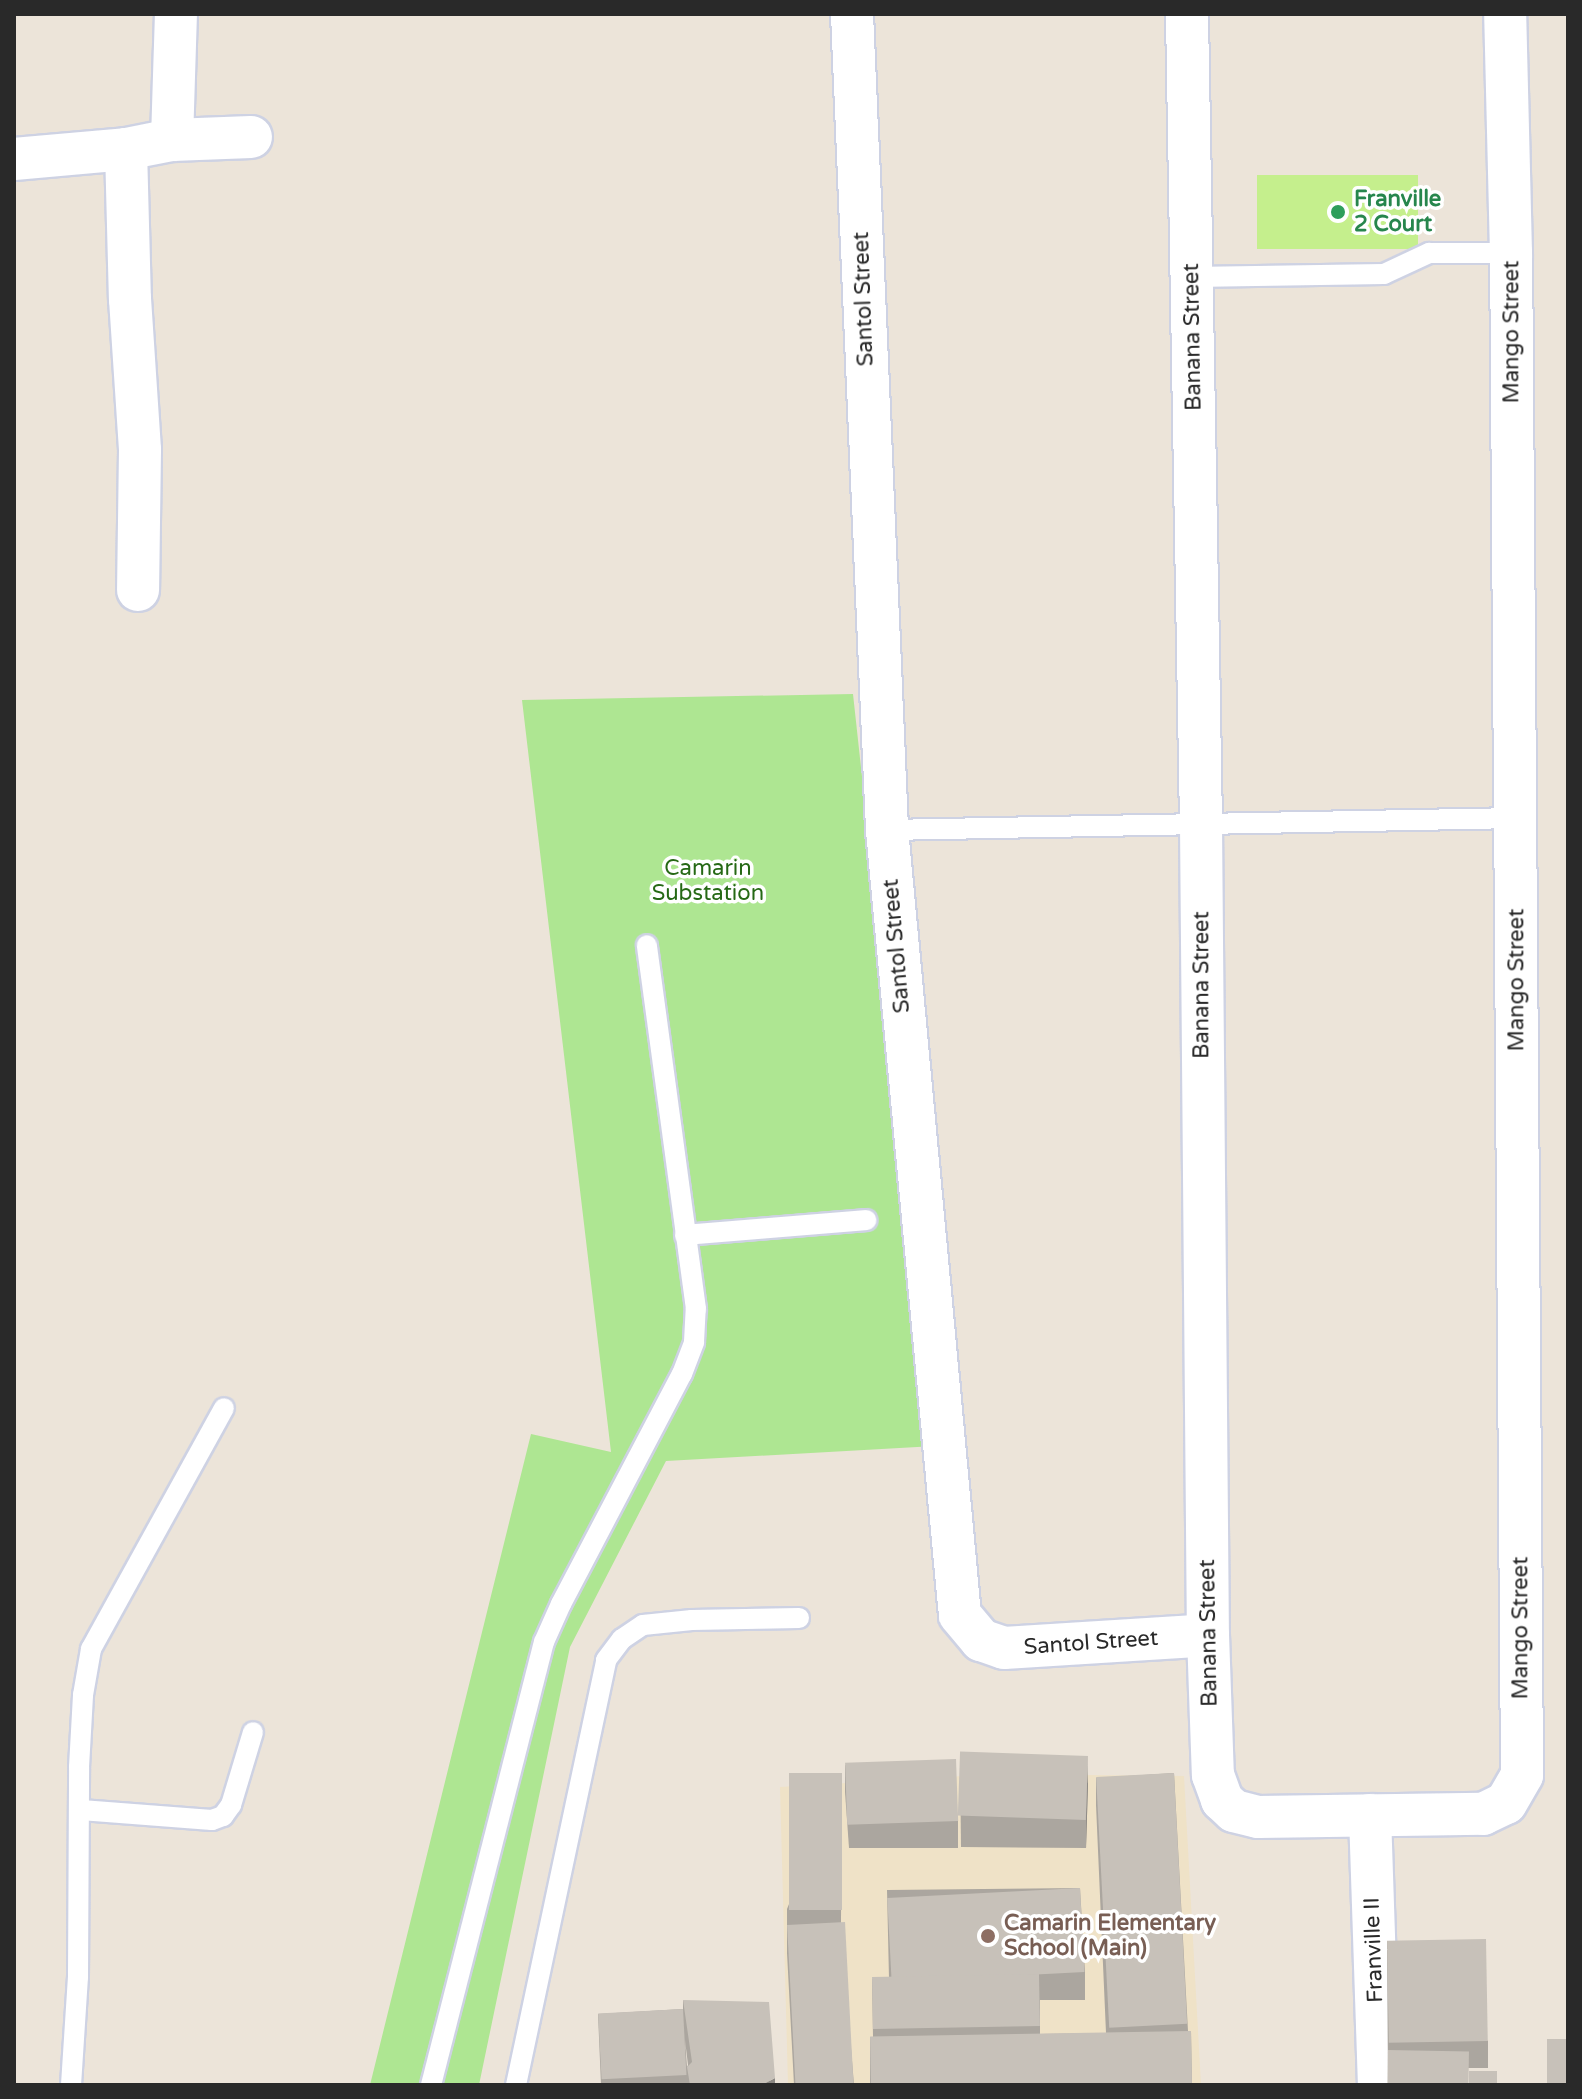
<!DOCTYPE html>
<style>
body{margin:0}
#map{position:relative;width:1582px;height:2099px;overflow:hidden;background:#ece4d9;font-family:"Varela Round",sans-serif}
div>[style]{position:absolute}
.education>*{inset:0;background:#efe2c7}
.green>*{inset:0;background:#aee692}
.pitch>*{inset:0;background:#c5ef8d;transform-origin:0 0}
.roads{filter:drop-shadow(2px 0 #ced2e3) drop-shadow(-2px 0 #ced2e3) drop-shadow(0 2px #ced2e3) drop-shadow(0 -2px #ced2e3)}
.lane>*{height:20px;margin:-10px;padding:0 10px;transform-origin:10px;border-radius:10px;background:#fff}
.street>*{height:42px;margin:-21px;padding:0 21px;transform-origin:21px;border-radius:21px;background:#fff}
.wall>*{inset:0;background:#aba69f}
.shaded-wall>*{inset:0;background:#8b8782}
.building>*{inset:0;background:#c7c1b9;transform-origin:0 0}
.dots>*{width:22px;height:22px;translate:-50% -50%;box-sizing:border-box;border:4px solid #fff;border-radius:50%}
span{translate:-50% -50%;white-space:nowrap;text-align:center;line-height:1.15;-webkit-text-stroke:7px #fff;paint-order:stroke}
.leisure-label{font-size:22px;color:#27864d;font-weight:700}
.left{translate:0 -50%;text-align:left}
.street-label{font-size:22px;color:#292929}
.park-label{font-size:22px;color:#266915}
.education-label{font-size:22px;color:#785e54;font-weight:700}
.frame{position:absolute;inset:0;border:16px solid #292929;pointer-events:none}
</style>
<div id="map">
<div class="education">
<i style="clip-path:polygon(996px 1774px,1184px 1776px,1201px 2085px,788px 2085px,780px 1787px)"></i>
</div>
<div class="green">
<i style="clip-path:polygon(853px 694px,935px 1446px,666px 1461px,570px 1647px,479px 2085px,370px 2085px,531px 1434px,611px 1452px,522px 700px)"></i>
</div>
<div class="pitch">
<i style="left:1418px;top:175px;width:74px;height:161px;rotate:90deg"></i>
</div>
<div class="roads">
<div class="lane">
<i style="left:1192px;top:277px;width:192px;rotate:-0.9deg"></i>
<i style="left:1384px;top:274px;width:50px;rotate:-25deg"></i>
<i style="left:1429px;top:253px;width:82px"></i>
<i style="left:887px;top:830px;width:629px;rotate:-1.09deg"></i>
<i style="left:685px;top:1235px;width:182px;rotate:-4.7deg"></i>
<i style="left:81px;top:1810px;width:131px;rotate:4.4deg"></i>
<i style="left:212px;top:1820px;width:12px;rotate:-20deg"></i>
<i style="left:223px;top:1816px;width:14px;rotate:-54deg"></i>
<i style="left:231px;top:1805px;width:76px;rotate:-73.2deg"></i>
<i style="left:71px;top:2085px;width:108px;rotate:-86.3deg"></i>
<i style="left:78px;top:1977px;width:210px;rotate:-89.7deg"></i>
<i style="left:79px;top:1767px;width:72px;rotate:-86.8deg"></i>
<i style="left:83px;top:1695px;width:47px;rotate:-80.1deg"></i>
<i style="left:91px;top:1649px;width:275px;rotate:-61.1deg"></i>
<i style="left:431px;top:2085px;width:457px;rotate:-75.7deg"></i>
<i style="left:544px;top:1642px;width:42px;rotate:-65.9deg"></i>
<i style="left:561px;top:1604px;width:260px;rotate:-62.3deg"></i>
<i style="left:682px;top:1374px;width:34px;rotate:-69deg"></i>
<i style="left:694px;top:1342px;width:33px;rotate:-87deg"></i>
<i style="left:696px;top:1309px;width:367px;rotate:-97.7deg"></i>
<i style="left:516px;top:2085px;width:434px;rotate:-78deg"></i>
<i style="left:606px;top:1660px;width:26px;rotate:-53deg"></i>
<i style="left:622px;top:1639px;width:25px;rotate:-34deg"></i>
<i style="left:643px;top:1625px;width:49px;rotate:-5.8deg"></i>
<i style="left:692px;top:1620px;width:107px;rotate:-1.1deg"></i>
</div>
<div class="street">
<i style="left:852px;top:14px;width:817px;rotate:87.54deg"></i>
<i style="left:887px;top:830px;width:788px;rotate:84.69deg"></i>
<i style="left:960px;top:1615px;width:33px;rotate:50deg"></i>
<i style="left:981px;top:1640px;width:24px;rotate:19deg"></i>
<i style="left:1004px;top:1648px;width:204px;rotate:-3.6deg"></i>
<i style="left:1187px;top:14px;width:810px;rotate:89.01deg"></i>
<i style="left:1201px;top:824px;width:811px;rotate:89.51deg"></i>
<i style="left:1208px;top:1635px;width:140px;rotate:88deg"></i>
<i style="left:1213px;top:1775px;width:27px;rotate:70deg"></i>
<i style="left:1222px;top:1800px;width:16px;rotate:43deg"></i>
<i style="left:1234px;top:1811px;width:25px;rotate:14deg"></i>
<i style="left:1258px;top:1817px;width:225px;rotate:-0.8deg"></i>
<i style="left:1483px;top:1814px;width:25px;rotate:-26deg"></i>
<i style="left:1506px;top:1803px;width:32px;rotate:-60deg"></i>
<i style="left:1522px;top:1775px;width:1522px;rotate:-90.41deg"></i>
<i style="left:1511px;top:253px;width:239px;rotate:-91.4deg"></i>
<i style="left:172px;top:140px;width:126px;rotate:-88.2deg"></i>
<i style="left:126px;top:149px;width:150px;rotate:88.5deg"></i>
<i style="left:130px;top:299px;width:151px;rotate:86.2deg"></i>
<i style="left:140px;top:450px;width:140px;rotate:90.8deg"></i>
<i style="left:14px;top:159px;width:112px;rotate:-5.1deg"></i>
<i style="left:126px;top:149px;width:47px;rotate:-11.1deg"></i>
<i style="left:172px;top:140px;width:79px;rotate:-2.2deg"></i>
<i style="left:1370px;top:1815px;width:270px;rotate:88.1deg"></i>
</div>
</div>
<div class="wall">
<i style="clip-path:polygon(960px 1759px,1088px 1783px,1086px 1848px,961px 1847px)"></i>
<i style="clip-path:polygon(845px 1765px,958px 1821px,958px 1848px,849px 1848px,845px 1792px)"></i>
<i style="clip-path:polygon(842px 1773px,841px 1922px,854px 2085px,794px 2085px,787px 1953px,787px 1909px)"></i>
<i style="clip-path:polygon(1174px 1773px,1188px 2031px,1191px 2031px,1192px 2085px,870px 2085px,870px 2037px,873px 2037px,872px 1979px,889px 1979px,887px 1890px,1080px 1888px,1085px 1972px,1085px 2000px,1040px 2000px,1040px 2034px,1106px 2033px,1096px 1805px,1096px 1778px)"></i>
<i style="clip-path:polygon(1387px 1941px,1488px 2041px,1488px 2068px,1469px 2068px,1388px 2085px)"></i>
<i style="clip-path:polygon(evenodd,683px 2000px,775px 2085px,601px 2085px,598px 2014px,683px 2009px,683px 2000px,685px 2040px,688px 2065px,687px 2067px,685px 2040px)"></i>
</div>
<div class="shaded-wall">
<i style="clip-path:polygon(1088px 1756px,1088px 1783px,1086px 1848px,1086px 1820px)"></i>
<i style="clip-path:polygon(775px 2078px,775px 2085px,762px 2085px)"></i>
</div>
<div class="building">
<i style="left:1088px;top:1756px;width:64px;height:128px;rotate:92deg"></i>
<i style="left:956px;top:1759px;width:62px;height:111px;rotate:88deg"></i>
<i style="left:842px;top:1773px;width:137px;height:53px;rotate:90deg"></i>
<i style="left:1174px;top:1773px;width:251px;height:78px;rotate:87deg"></i>
<i style="left:1080px;top:1888px;width:84px;height:193px;rotate:87deg"></i>
<i style="left:845px;top:1922px;width:163px;height:58px;rotate:87deg"></i>
<i style="left:1486px;top:1939px;width:102px;height:99px;rotate:89deg"></i>
<i style="left:1039px;top:1974px;width:52px;height:167px;rotate:89deg"></i>
<i style="clip-path:polygon(683px 2000px,769px 2002px,775px 2078px,762px 2085px,719px 2085px,721px 2083px,708px 2085px,690px 2085px,687px 2067px,692px 2062px)"></i>
<i style="left:683px;top:2009px;width:66px;height:85px;rotate:87deg"></i>
<i style="left:1191px;top:2031px;width:54px;height:321px;rotate:89deg"></i>
<i style="left:1547px;top:2039px;width:21px;height:46px"></i>
<i style="left:1388px;top:2050px;width:81px;height:35px;rotate:1deg"></i>
<i style="left:1469px;top:2071px;width:28px;height:14px"></i>
</div>
<div class="dots">
<i style="left:1338px;top:212px;background:#2e9e5b"></i>
<i style="left:988px;top:1936px;background:#8d6e63"></i>
</div>
<div class="leisure-label">
<span class="left" style="left:1354px;top:212px">Franville<br>2 Court</span>
</div>
<div class="street-label">
<span style="left:864px;top:299px;rotate:-92deg">Santol Street</span>
<span style="left:1512px;top:332px;rotate:-90deg">Mango Street</span>
<span style="left:1193px;top:337px;rotate:-91deg">Banana Street</span>
<span style="left:897px;top:946px;rotate:-95deg">Santol Street</span>
<span style="left:1517px;top:980px;rotate:-90deg">Mango Street</span>
<span style="left:1202px;top:985px;rotate:-90deg">Banana Street</span>
<span style="left:1521px;top:1628px;rotate:-90deg">Mango Street</span>
<span style="left:1209px;top:1633px;rotate:-91deg">Banana Street</span>
<span style="left:1091px;top:1643px;rotate:-4deg">Santol Street</span>
<span style="left:1374px;top:1950px;rotate:-92deg">Franville II</span>
</div>
<div class="park-label">
<span style="left:708px;top:881px">Camarin<br>Substation</span>
</div>
<div class="education-label">
<span class="left" style="left:1004px;top:1936px">Camarin Elementary<br>School (Main)</span>
</div>
<div class="frame"></div>
</div>
